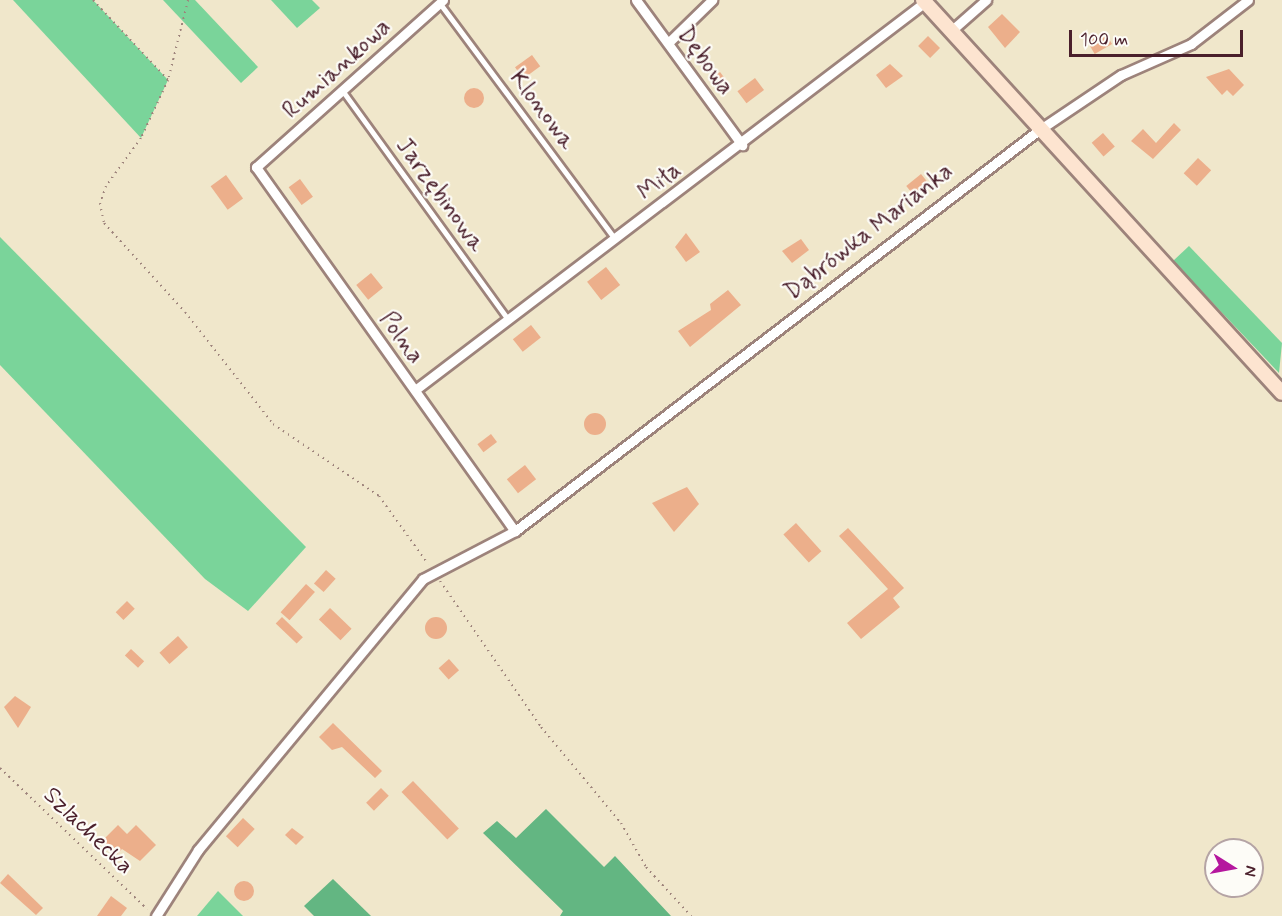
<!DOCTYPE html>
<meta charset="utf-8">
<style>
body{margin:0}
#map{position:relative;width:1282px;height:916px;overflow:hidden;background:#f0e7cb;font-family:Mynerve,sans-serif}
div>[style]{position:absolute}
.green>*{inset:0;background:#7ad49a}
.forest>*{inset:0;background:#63b682}
.building>*{inset:0;background:#ecaf8b;transform-origin:0 0}
.round{border-radius:50%}
.path>*{height:2px;margin-top:-1px;transform-origin:0;background:repeating-linear-gradient(90deg,#9d837b 0 1.5px,transparent 0 6px)}
.roads{filter:drop-shadow(2px 0 #9d837b) drop-shadow(-2px 0 #9d837b) drop-shadow(0 2px #9d837b) drop-shadow(0 -2px #9d837b)}
.lane>*{height:4.5px;margin:-2.25px;padding:0 2.25px;transform-origin:2.25px;border-radius:2.25px;background:#fff}
.street>*{height:9px;margin:-4.5px;padding:0 4.5px;transform-origin:4.5px;border-radius:4.5px;background:#fff}
.secondary>*{height:14px;margin:-7px;padding:0 7px;transform-origin:7px;border-radius:7px;background:#fde4d0}
span{translate:-50% -50%;white-space:nowrap;text-align:center;line-height:1.15;-webkit-text-stroke:4.5px #fdfcf7;paint-order:stroke}
.street-label{font-size:24px;color:#4a1f2b}
.north{position:absolute;left:1204px;top:838px;width:60px;height:60px;box-sizing:border-box;background:#fdfcf7;border:2px solid #b5a4a5;border-radius:50%;rotate:101deg;font-size:16px;font-weight:700;line-height:24px;text-align:center;color:#4a1f2b}
.north::after{content:'';display:block;margin:auto;width:21px;height:27px;background:#b5179e;clip-path:polygon(50% 0,100% 100%,50% 72%,0 100%)}
.scale{position:absolute;left:1069px;top:30px;width:174px;height:27px;box-sizing:border-box;border:3px solid #4a1f2b;border-top:0;padding-left:8px;font-size:18px;line-height:21px;white-space:nowrap;color:#4a1f2b;-webkit-text-stroke:4px #fdfcf7;paint-order:stroke}
</style>
<div id="map">
<div class="green">
<i style="clip-path:polygon(13px 0,93px 0,168px 80px,141px 138px)"></i>
<i style="clip-path:polygon(163px 0,195px 0,258px 67px,241px 83px)"></i>
<i style="clip-path:polygon(271px 0,312px 0,320px 8px,297px 28px)"></i>
<i style="clip-path:polygon(0 237px,306px 547px,248px 611px,205px 579px,0 365px)"></i>
<i style="clip-path:polygon(1189px 246px,1282px 343px,1279px 373px,1173px 261px)"></i>
<i style="clip-path:polygon(218px 891px,243px 916px,197px 916px)"></i>
</div>
<div class="forest">
<i style="clip-path:polygon(546px 809px,604px 867px,615px 856px,671px 916px,560px 916px,563px 911px,483px 833px,497px 821px,516px 838px)"></i>
<i style="clip-path:polygon(333px 879px,371px 916px,314px 916px,304px 906px)"></i>
</div>
<div class="building">
<i style="clip-path:polygon(1002px 14px,1020px 32px,1005px 48px,988px 27px)"></i>
<i style="left:1105px;top:32px;width:14px;height:20px;rotate:60deg"></i>
<i style="left:928px;top:36px;width:17px;height:14px;rotate:45deg"></i>
<i style="left:532px;top:55px;width:14px;height:21px;rotate:54deg"></i>
<i style="clip-path:polygon(890px 64px,903px 76px,886px 88px,876px 75px)"></i>
<i style="clip-path:polygon(1229px 69px,1244px 85px,1233px 96px,1227px 90px,1222px 95px,1206px 77px)"></i>
<i style="left:720px;top:72px;width:15px;height:12px;rotate:53deg"></i>
<i style="left:755px;top:78px;width:15px;height:22px;rotate:53deg"></i>
<i class="round" style="left:464px;top:88px;width:20px;height:20px"></i>
<i style="clip-path:polygon(1174px 123px,1181px 130px,1153px 159px,1131px 141px,1143px 129px,1156px 143px)"></i>
<i style="left:1103px;top:133px;width:18px;height:15px;rotate:49deg"></i>
<i style="left:1198px;top:158px;width:18px;height:21px;rotate:43deg"></i>
<i style="left:921px;top:174px;width:13px;height:19px;rotate:51deg"></i>
<i style="left:226px;top:175px;width:29px;height:19px;rotate:54deg"></i>
<i style="left:300px;top:179px;width:22px;height:14px;rotate:54deg"></i>
<i style="clip-path:polygon(686px 233px,700px 252px,686px 262px,675px 247px)"></i>
<i style="clip-path:polygon(801px 239px,809px 250px,792px 263px,782px 251px)"></i>
<i style="left:606px;top:267px;width:23px;height:24px;rotate:52deg"></i>
<i style="left:371px;top:273px;width:19px;height:19px;rotate:51deg"></i>
<i style="clip-path:polygon(728px 290px,741px 305px,690px 347px,678px 331px,711px 310px,710px 304px)"></i>
<i style="left:531px;top:325px;width:16px;height:23px;rotate:52deg"></i>
<i class="round" style="left:584px;top:413px;width:22px;height:22px"></i>
<i style="left:491px;top:434px;width:10px;height:17px;rotate:53deg"></i>
<i style="left:525px;top:465px;width:18px;height:23px;rotate:52deg"></i>
<i style="clip-path:polygon(687px 487px,699px 504px,674px 532px,652px 503px)"></i>
<i style="left:796px;top:523px;width:38px;height:17px;rotate:48deg"></i>
<i style="clip-path:polygon(848px 528px,904px 588px,893px 598px,900px 607px,861px 639px,847px 623px,888px 589px,839px 536px)"></i>
<i style="left:326px;top:570px;width:13px;height:18px;rotate:42deg"></i>
<i style="left:306px;top:584px;width:12px;height:38px;rotate:42deg"></i>
<i style="left:127px;top:601px;width:11px;height:16px;rotate:45deg"></i>
<i style="left:330px;top:608px;width:30px;height:16px;rotate:44deg"></i>
<i class="round" style="left:425px;top:617px;width:22px;height:22px"></i>
<i style="left:282px;top:617px;width:29px;height:9px;rotate:44deg"></i>
<i style="left:178px;top:636px;width:15px;height:25px;rotate:48deg"></i>
<i style="left:131px;top:649px;width:18px;height:9px;rotate:43deg"></i>
<i style="left:449px;top:659px;width:15px;height:14px;rotate:48deg"></i>
<i style="clip-path:polygon(15px 696px,31px 707px,18px 728px,4px 707px)"></i>
<i style="clip-path:polygon(333px 723px,382px 771px,375px 778px,342px 747px,332px 750px,319px 737px)"></i>
<i style="left:413px;top:781px;width:66px;height:16px;rotate:46deg"></i>
<i style="left:381px;top:788px;width:11px;height:21px;rotate:45deg"></i>
<i style="left:243px;top:818px;width:16px;height:25px;rotate:43deg"></i>
<i style="clip-path:polygon(118px 825px,127px 834px,136px 825px,156px 845px,140px 861px,122px 849px,117px 854px,103px 840px)"></i>
<i style="clip-path:polygon(292px 828px,304px 837px,296px 845px,285px 835px)"></i>
<i style="clip-path:polygon(8px 874px,43px 908px,36px 915px,0 883px)"></i>
<i class="round" style="left:234px;top:881px;width:20px;height:20px"></i>
<i style="clip-path:polygon(111px 896px,127px 908px,121px 916px,97px 916px)"></i>
</div>
<div class="path">
<i style="left:93px;top:0;width:110px;rotate:46.8deg"></i>
<i style="left:188px;top:0;width:82px;rotate:104deg"></i>
<i style="left:168px;top:80px;width:64px;rotate:115deg"></i>
<i style="left:141px;top:138px;width:59px;rotate:126.1deg"></i>
<i style="left:106px;top:186px;width:18px;rotate:109deg"></i>
<i style="left:100px;top:203px;width:20px;rotate:79deg"></i>
<i style="left:104px;top:223px;width:120px;rotate:47.7deg"></i>
<i style="left:185px;top:312px;width:142px;rotate:51.8deg"></i>
<i style="left:273px;top:424px;width:128px;rotate:34.2deg"></i>
<i style="left:379px;top:496px;width:84px;rotate:54.2deg"></i>
<i style="left:440px;top:581px;width:178px;rotate:55.3deg"></i>
<i style="left:541px;top:727px;width:125px;rotate:50.2deg"></i>
<i style="left:621px;top:823px;width:51px;rotate:60.4deg"></i>
<i style="left:646px;top:867px;width:67px;rotate:47.4deg"></i>
<i style="left:0;top:768px;width:204px;rotate:43.8deg"></i>
</div>
<div class="roads">
<div class="lane">
<i style="left:440px;top:3px;width:294px;rotate:53.4deg"></i>
<i style="left:343px;top:91px;width:283px;rotate:54.1deg"></i>
</div>
<div class="street">
<i style="left:443px;top:0;width:251px;rotate:138.2deg"></i>
<i style="left:256px;top:167px;width:447px;rotate:54.6deg"></i>
<i style="left:636px;top:0;width:180px;rotate:53.8deg"></i>
<i style="left:951px;top:31px;width:47px;rotate:-41.5deg"></i>
<i style="left:668px;top:43px;width:62px;rotate:-44.3deg"></i>
<i style="left:415px;top:390px;width:641px;rotate:-37.26deg"></i>
<i style="left:156px;top:916px;width:78px;rotate:-57.5deg"></i>
<i style="left:198px;top:850px;width:352px;rotate:-50.3deg"></i>
<i style="left:423px;top:579px;width:104px;rotate:-27.6deg"></i>
<i style="left:515px;top:531px;width:660px;rotate:-37.43deg"></i>
<i style="left:1039px;top:130px;width:99px;rotate:-33.9deg"></i>
<i style="left:1121px;top:75px;width:77px;rotate:-23.9deg"></i>
<i style="left:1191px;top:44px;width:72px;rotate:-37.7deg"></i>
</div>
<div class="secondary">
<i style="left:923px;top:0;width:532px;rotate:47.59deg"></i>
</div>
</div>
<div class="street-label">
<span style="left:705px;top:61px;rotate:54deg">Dębowa</span>
<span style="left:337px;top:69px;rotate:-42deg">Rumiankowa</span>
<span style="left:542px;top:110px;rotate:53deg">Klonowa</span>
<span style="left:660px;top:182px;rotate:-37deg">Miła</span>
<span style="left:440px;top:195px;rotate:54deg">Jarzębinowa</span>
<span style="left:869px;top:232px;rotate:-38deg">Dąbrówka Marianka</span>
<span style="left:401px;top:338px;rotate:54deg">Polna</span>
<span style="left:88px;top:831px;rotate:44deg">Szlachecka</span>
</div>
<div class="north">N</div>
<div class="scale">100 m</div>
</div>
